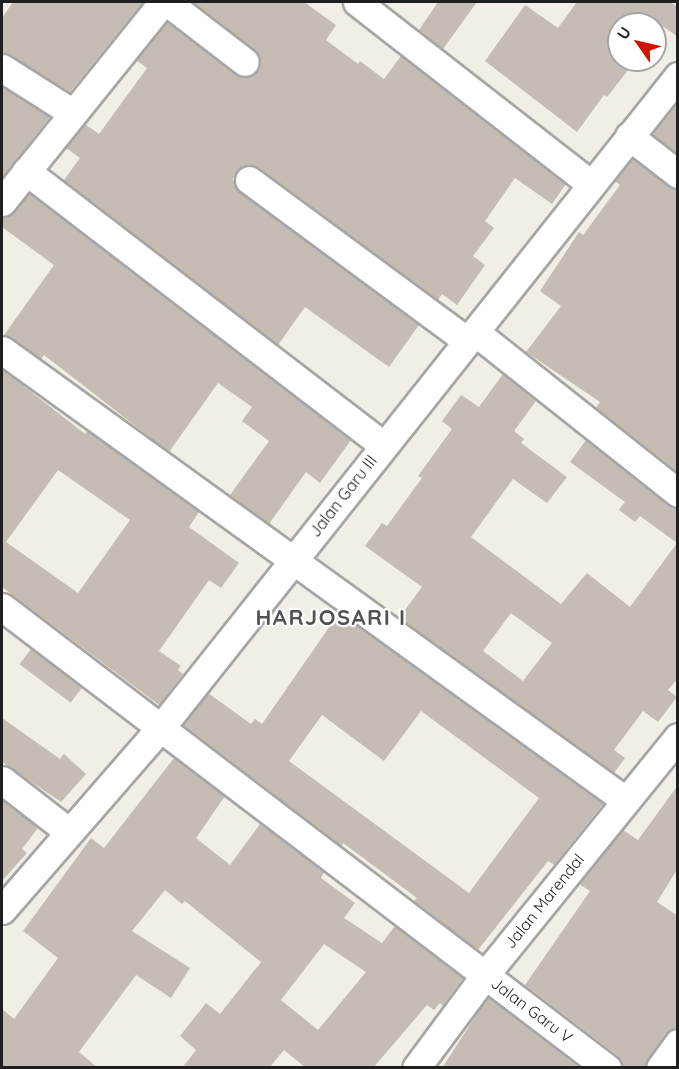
<!DOCTYPE html>
<style>
body{margin:0}
#map{position:relative;width:679px;height:1069px;overflow:hidden;background:#f0eee5;font-family:Quicksand,sans-serif}
div>[style]{position:absolute}
.building>*{inset:0;background:#c5bdb4;transform-origin:0 0}
.roads{filter:drop-shadow(2px 0 #a6a6a6) drop-shadow(-2px 0 #a6a6a6) drop-shadow(0 2px #a6a6a6) drop-shadow(0 -2px #a6a6a6)}
.street>*{height:27px;margin:-13.5px;padding:0 13.5px;transform-origin:13.5px;border-radius:13.5px;background:#fff}
span{translate:-50% -50%;white-space:nowrap;text-align:center;line-height:1.15;-webkit-text-stroke:4.5px #fff;paint-order:stroke}
.street-label{font-size:16px;color:#1f1f1f}
.district-label{font-size:22px;color:#525252;font-weight:700;letter-spacing:1.5px}
.frame{position:absolute;inset:0;border:3px solid #1f1f1f;pointer-events:none}
.north{position:absolute;left:607px;top:12px;width:60px;height:60px;box-sizing:border-box;background:#fff;border:2px solid #a5a5a5;border-radius:50%;rotate:304deg;font-size:16px;font-weight:700;line-height:24px;text-align:center;color:#1f1f1f}
.north::after{content:'';display:block;margin:auto;width:21px;height:27px;background:#ce1500;clip-path:polygon(50% 0,100% 100%,50% 72%,0 100%)}
</style>
<div id="map">
<div class="building">
<i style="clip-path:polygon(13px 2px,143px 2px,70px 92px,2px 52px,2px 18px)"></i>
<i style="clip-path:polygon(192px 2px,304px 2px,336px 25px,326px 40px,358px 64px,360px 61px,384px 79px,401px 56px,566px 184px,552px 204px,515px 178px,485px 221px,494px 228px,473px 256px,485px 265px,457px 305px,442px 294px,438px 300px,258px 167px,242px 166px,233px 179px,240px 193px,419px 325px,389px 367px,305px 307px,278px 345px,64px 180px,80px 158px,66px 148px,85px 124px,99px 134px,147px 68px,136px 60px,167px 22px,236px 75px,250px 77px,258px 71px,260px 57px,255px 50px)"></i>
<i style="clip-path:polygon(438px 2px,477px 2px,443px 49px,419px 30px)"></i>
<i style="clip-path:polygon(577px 2px,670px 2px,678px 7px,678px 37px,661px 25px,655px 34px,655px 24px,619px 24px,619px 60px,636px 60px,607px 97px,604px 95px,577px 132px,485px 61px,525px 5px,558px 28px)"></i>
<i style="clip-path:polygon(2px 86px,50px 117px,2px 178px)"></i>
<i style="clip-path:polygon(678px 102px,678px 154px,652px 134px)"></i>
<i style="clip-path:polygon(633px 159px,678px 189px,678px 472px,596px 408px,600px 402px,526px 352px,561px 306px,540px 291px,579px 232px,583px 235px,620px 185px,615px 181px)"></i>
<i style="clip-path:polygon(29px 193px,351px 440px,320px 483px,306px 472px,269px 524px,230px 495px,269px 441px,242px 421px,252px 407px,218px 383px,169px 452px,44px 355px,41px 359px,4px 335px,54px 265px,2px 227px,2px 217px,14px 212px)"></i>
<i style="clip-path:polygon(evenodd,2px 369px,85px 434px,87px 431px,199px 512px,189px 527px,239px 563px,221px 588px,209px 580px,159px 651px,181px 666px,178px 670px,183px 674px,159px 705px,2px 587px,2px 369px,58px 470px,130px 520px,78px 593px,6px 542px,58px 470px)"></i>
<i style="clip-path:polygon(evenodd,503px 374px,536px 401px,514px 431px,524px 439px,521px 443px,567px 477px,547px 503px,513px 479px,471px 537px,561px 604px,587px 573px,630px 607px,677px 543px,640px 516px,635px 522px,619px 510px,625px 502px,570px 462px,586px 440px,668px 505px,678px 508px,678px 678px,668px 690px,677px 697px,658px 722px,643px 711px,614px 750px,625px 758px,614px 773px,399px 618px,422px 587px,365px 546px,382px 523px,387px 526px,422px 478px,418px 476px,452px 429px,442px 421px,461px 395px,479px 407px,503px 374px,511px 613px,552px 643px,523px 681px,483px 651px,511px 613px)"></i>
<i style="clip-path:polygon(evenodd,339px 613px,603px 804px,554px 865px,548px 861px,478px 950px,414px 901px,417px 898px,343px 843px,342px 846px,183px 725px,208px 693px,251px 724px,255px 719px,262px 724px,339px 613px,421px 711px,539px 798px,469px 893px,289px 761px,322px 715px,384px 761px,421px 711px)"></i>
<i style="left:31px;top:649px;width:64px;height:19px;rotate:37deg"></i>
<i style="clip-path:polygon(2px 718px,60px 759px,64px 754px,86px 774px,61px 802px,2px 762px)"></i>
<i style="clip-path:polygon(evenodd,174px 758px,225px 796px,196px 838px,230px 865px,260px 824px,324px 872px,321px 878px,355px 903px,344px 918px,382px 943px,395px 926px,463px 978px,443px 1006px,440px 1003px,434px 1010px,427px 1005px,373px 1068px,306px 1068px,284px 1050px,269px 1068px,182px 1068px,196px 1050px,180px 1036px,206px 1003px,220px 1014px,261px 962px,185px 901px,182px 904px,165px 890px,132px 931px,190px 968px,171px 998px,136px 975px,79px 1052px,98px 1068px,2px 1068px,2px 1009px,14px 1019px,58px 958px,23px 931px,91px 838px,104px 848px,174px 758px,324px 944px,366px 972px,318px 1030px,281px 1000px,324px 944px)"></i>
<i style="clip-path:polygon(678px 785px,678px 868px,657px 902px,678px 916px,678px 1028px,665px 1034px,644px 1068px,622px 1068px,617px 1055px,525px 985px,590px 891px,579px 884px,623px 830px,638px 840px)"></i>
<i style="clip-path:polygon(2px 800px,38px 828px,22px 849px,27px 853px,2px 881px)"></i>
<i style="clip-path:polygon(488px 997px,580px 1068px,442px 1068px)"></i>
</div>
<div class="roads">
<div class="street">
<i style="left:167px;top:2px;width:98px;rotate:37.6deg"></i>
<i style="left:357px;top:2px;width:296px;rotate:37.9deg"></i>
<i style="left:2px;top:68px;width:84px;rotate:32.4deg"></i>
<i style="left:629px;top:136px;width:62px;rotate:37.8deg"></i>
<i style="left:26px;top:171px;width:450px;rotate:37.5deg"></i>
<i style="left:249px;top:180px;width:271px;rotate:36.4deg"></i>
<i style="left:2px;top:202px;width:257px;rotate:-51.2deg"></i>
<i style="left:475px;top:332px;width:259px;rotate:38.4deg"></i>
<i style="left:2px;top:350px;width:769px;rotate:35.84deg"></i>
<i style="left:2px;top:607px;width:761px;rotate:37.31deg"></i>
<i style="left:2px;top:780px;width:85px;rotate:37.8deg"></i>
<i style="left:2px;top:910px;width:244px;rotate:-49deg"></i>
<i style="left:162px;top:726px;width:830px;rotate:-51.56deg"></i>
<i style="left:416px;top:1068px;width:116px;rotate:-53.4deg"></i>
<i style="left:485px;top:975px;width:306px;rotate:-51deg"></i>
<i style="left:660px;top:1068px;width:31px;rotate:-54deg"></i>
</div>
</div>
<div class="street-label">
<span style="left:343px;top:496px;rotate:-52deg">Jalan Garu III</span>
<span style="left:544px;top:901px;rotate:-51deg">Jalan Marendal</span>
<span style="left:532px;top:1010px;rotate:37deg">Jalan Garu V</span>
</div>
<div class="district-label">
<span style="left:331px;top:618px">HARJOSARI I</span>
</div>
<div class="frame"></div>
<div class="north">U</div>
</div>
